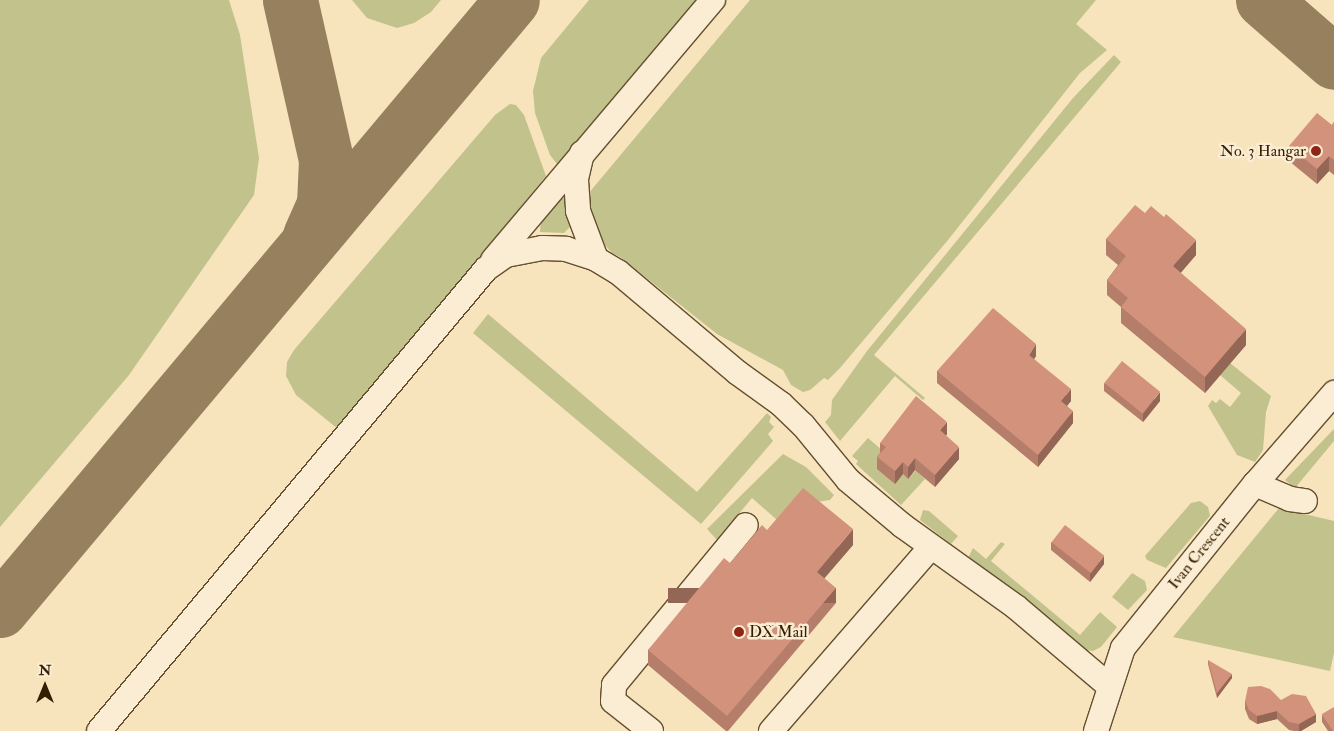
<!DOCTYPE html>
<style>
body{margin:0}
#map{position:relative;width:1334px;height:731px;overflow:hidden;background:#f7e4bc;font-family:"IM FELL Double Pica",serif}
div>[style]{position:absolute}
.green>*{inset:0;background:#c2c28d}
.taxiway>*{height:55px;margin:-27.5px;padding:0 27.5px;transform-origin:27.5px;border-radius:27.5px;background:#96805e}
.roads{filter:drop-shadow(1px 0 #654f2f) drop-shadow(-1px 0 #654f2f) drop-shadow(0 1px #654f2f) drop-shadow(0 -1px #654f2f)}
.minor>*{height:24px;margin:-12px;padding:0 12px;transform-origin:12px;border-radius:12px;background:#faedd3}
.wall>*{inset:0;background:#b57e6a}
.shaded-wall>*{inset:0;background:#946656;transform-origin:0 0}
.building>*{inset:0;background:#d3927b;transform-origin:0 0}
.dots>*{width:14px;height:14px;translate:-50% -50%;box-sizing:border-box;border:2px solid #faedd3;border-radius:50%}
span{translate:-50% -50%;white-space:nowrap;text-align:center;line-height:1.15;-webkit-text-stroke:5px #faedd3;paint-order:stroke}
.poi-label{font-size:16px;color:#341d00}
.right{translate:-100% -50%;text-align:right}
.left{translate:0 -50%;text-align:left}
.street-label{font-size:16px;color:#341d00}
.north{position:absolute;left:20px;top:661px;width:50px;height:50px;-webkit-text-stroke:4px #faedd3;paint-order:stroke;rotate:0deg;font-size:14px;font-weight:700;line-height:20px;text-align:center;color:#341d00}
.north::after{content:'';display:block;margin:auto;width:18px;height:22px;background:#341d00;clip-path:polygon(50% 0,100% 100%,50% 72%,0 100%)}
</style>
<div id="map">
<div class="green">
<i style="clip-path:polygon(0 0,229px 0,240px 35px,259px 158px,254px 195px,129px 375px,0 527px)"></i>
<i style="clip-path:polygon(352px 0,441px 0,431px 12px,414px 23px,397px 28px,367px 18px)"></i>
<i style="clip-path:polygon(589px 0,697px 0,557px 164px,550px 155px,535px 113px,533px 91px,541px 58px)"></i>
<i style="clip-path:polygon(750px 0,1096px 0,1076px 24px,1107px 50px,1080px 73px,948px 240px,840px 368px,828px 380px,824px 378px,810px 390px,803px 392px,791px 385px,783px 370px,717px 334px,620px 257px,612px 253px,603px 243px,589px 215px,588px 194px)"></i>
<i style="clip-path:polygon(1114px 55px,1121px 62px,874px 355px,925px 398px,923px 400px,895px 376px,840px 441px,825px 422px,831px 415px,832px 400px,867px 351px,1073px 98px)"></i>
<i style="clip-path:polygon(510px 104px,516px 105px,524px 115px,546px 176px,338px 429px,296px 395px,286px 376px,287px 362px,294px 350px,495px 115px)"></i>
<i style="clip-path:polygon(558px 198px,564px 198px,571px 226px,564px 233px,540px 232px,541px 218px)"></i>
<i style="clip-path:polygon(488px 314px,697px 492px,767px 413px,771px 417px,769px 422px,774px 427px,768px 434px,773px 441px,701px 524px,473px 333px)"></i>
<i style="clip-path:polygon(1230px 363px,1271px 396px,1266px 412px,1263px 450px,1255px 462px,1237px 455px,1208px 406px,1212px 400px,1216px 403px,1220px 399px,1230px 407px,1241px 393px,1220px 375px)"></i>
<i style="clip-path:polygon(1334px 429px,1334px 441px,1295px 488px,1285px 480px)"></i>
<i style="clip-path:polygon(868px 438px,883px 451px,895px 483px,903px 474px,908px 479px,916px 470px,925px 479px,901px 505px,856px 464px,858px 461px,852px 456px)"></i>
<i style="clip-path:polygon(783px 454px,806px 467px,834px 495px,830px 500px,816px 502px,784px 526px,752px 498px,717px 540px,707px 529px)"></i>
<i style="clip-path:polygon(1200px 501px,1208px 507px,1210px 516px,1166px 568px,1147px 560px,1145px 556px,1191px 503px)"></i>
<i style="clip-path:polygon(1279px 508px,1334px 521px,1334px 653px,1330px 671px,1173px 637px)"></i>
<i style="clip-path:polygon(923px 510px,929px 511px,958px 536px,951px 544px,920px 520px)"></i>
<i style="clip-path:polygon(1001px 542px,1005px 544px,991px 561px,1080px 635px,1100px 612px,1117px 627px,1101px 647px,1093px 651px,1085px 650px,1008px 585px,968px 558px,973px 548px,986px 559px)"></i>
<i style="clip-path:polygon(1132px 573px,1145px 581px,1147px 590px,1128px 610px,1112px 597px)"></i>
</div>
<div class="taxiway">
<i style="left:290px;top:0;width:164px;rotate:77.3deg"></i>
<i style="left:326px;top:160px;width:44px;rotate:92.6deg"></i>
<i style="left:324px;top:204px;width:34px;rotate:114deg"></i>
<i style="left:1263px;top:0;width:94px;rotate:41.1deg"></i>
<i style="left:0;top:610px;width:796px;rotate:-49.99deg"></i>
</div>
<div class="roads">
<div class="minor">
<i style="left:582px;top:153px;width:28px;rotate:103deg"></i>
<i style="left:576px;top:180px;width:31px;rotate:86deg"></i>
<i style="left:578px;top:211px;width:51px;rotate:69.4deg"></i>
<i style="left:596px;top:259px;width:26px;rotate:31deg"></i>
<i style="left:618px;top:272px;width:157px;rotate:40.1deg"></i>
<i style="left:738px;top:373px;width:53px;rotate:35.8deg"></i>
<i style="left:781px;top:404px;width:30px;rotate:44deg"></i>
<i style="left:803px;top:425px;width:71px;rotate:50.7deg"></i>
<i style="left:848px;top:480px;width:72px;rotate:39.9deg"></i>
<i style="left:903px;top:526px;width:139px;rotate:35.6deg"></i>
<i style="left:1016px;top:607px;width:121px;rotate:40.3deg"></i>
<i style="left:493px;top:260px;width:341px;rotate:-49.8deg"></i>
<i style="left:1255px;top:484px;width:38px;rotate:23deg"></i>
<i style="left:1290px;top:499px;width:15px;rotate:8deg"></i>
<i style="left:99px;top:731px;width:603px;rotate:-50.05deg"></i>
<i style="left:486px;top:269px;width:24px;rotate:-35deg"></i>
<i style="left:506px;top:255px;width:37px;rotate:-11deg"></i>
<i style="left:542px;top:248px;width:24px;rotate:2deg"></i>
<i style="left:566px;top:249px;width:32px;rotate:18deg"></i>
<i style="left:651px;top:731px;width:48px;rotate:-141.7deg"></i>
<i style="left:613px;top:701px;width:16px;rotate:-86deg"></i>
<i style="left:614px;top:685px;width:207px;rotate:-50.5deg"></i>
<i style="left:771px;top:731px;width:242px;rotate:-49deg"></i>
<i style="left:1096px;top:731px;width:87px;rotate:-72deg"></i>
<i style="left:1123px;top:648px;width:211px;rotate:-51.2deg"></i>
<i style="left:1255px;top:484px;width:121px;rotate:-49deg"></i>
</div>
</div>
<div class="wall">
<i style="clip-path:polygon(1334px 122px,1334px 175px,1329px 171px,1317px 184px,1289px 161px,1289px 146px,1332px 125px)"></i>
<i style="clip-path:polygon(1145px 213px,1196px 255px,1180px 273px,1246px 345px,1205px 393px,1121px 323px,1121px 307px,1107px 295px,1107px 280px,1118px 265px,1106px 255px,1106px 239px)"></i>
<i style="clip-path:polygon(1036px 356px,1034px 359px,1071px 401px,1067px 406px,1073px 423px,1038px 467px,937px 383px,937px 371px)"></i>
<i style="clip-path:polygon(1104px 383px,1160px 401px,1143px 422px,1104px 391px)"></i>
<i style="clip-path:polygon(947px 434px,946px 436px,959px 459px,935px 487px,915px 470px,908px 479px,903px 474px,895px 484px,877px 469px,877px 457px,880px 453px,880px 443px)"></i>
<i style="clip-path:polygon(1051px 542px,1104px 564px,1090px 582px,1051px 550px)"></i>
<i style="clip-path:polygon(853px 545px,824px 578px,836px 603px,728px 731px,726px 731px,648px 665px,648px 650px,730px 563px)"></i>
<i style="clip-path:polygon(1208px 660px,1232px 678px,1217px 698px,1208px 664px)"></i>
<i style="clip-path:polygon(1281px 700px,1316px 722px,1301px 731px,1294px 731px,1289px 730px,1277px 719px,1257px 724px,1249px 719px,1245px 709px,1245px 701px)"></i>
<i style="clip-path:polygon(1322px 714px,1334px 731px,1328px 731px,1322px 722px)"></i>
</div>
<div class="shaded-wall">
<i style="clip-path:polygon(1329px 156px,1329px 171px,1317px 184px,1317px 169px)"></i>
<i style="clip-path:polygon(1196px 240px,1196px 255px,1173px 282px,1173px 266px)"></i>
<i style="clip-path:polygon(1246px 329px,1246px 345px,1205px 393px,1205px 377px)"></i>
<i style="clip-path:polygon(1036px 344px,1036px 356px,1029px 367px,1029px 355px)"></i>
<i style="clip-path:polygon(1071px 389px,1071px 401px,1061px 413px,1061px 401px)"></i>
<i style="clip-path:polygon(1160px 392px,1160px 401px,1143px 422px,1143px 414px)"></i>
<i style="clip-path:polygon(1073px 411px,1073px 423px,1038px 467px,1038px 455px)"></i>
<i style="clip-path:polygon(947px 422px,947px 434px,940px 442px,940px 430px)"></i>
<i style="clip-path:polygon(959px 447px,959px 459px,935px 487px,935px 475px)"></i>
<i style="clip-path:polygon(915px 458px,915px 470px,908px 479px,908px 467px)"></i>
<i style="clip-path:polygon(903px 462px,903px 474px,895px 484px,895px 471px)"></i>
<i style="clip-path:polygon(853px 529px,853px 545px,817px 587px,817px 572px)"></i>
<i style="clip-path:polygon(1104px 556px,1104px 564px,1090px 582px,1090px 574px)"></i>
<i style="left:836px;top:588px;width:15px;height:168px;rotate:90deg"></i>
<i style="clip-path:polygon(1232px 674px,1232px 678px,1217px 698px,1217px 693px)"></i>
<i style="clip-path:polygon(1277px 711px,1277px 719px,1257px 724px,1257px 716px)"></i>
<i style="clip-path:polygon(1316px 714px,1316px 722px,1301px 731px,1299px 731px,1299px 724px)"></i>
</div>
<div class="building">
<i style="clip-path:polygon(1317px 113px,1332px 125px,1334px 122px,1334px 160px,1329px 156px,1317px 169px,1289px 146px)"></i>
<i style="clip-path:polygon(1135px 205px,1145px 213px,1151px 206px,1164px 217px,1166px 214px,1196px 240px,1173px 266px,1246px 329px,1205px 377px,1121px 307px,1128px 298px,1107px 280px,1126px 256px,1106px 239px)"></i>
<i style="clip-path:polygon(993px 308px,1036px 344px,1029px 355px,1071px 389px,1061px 401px,1073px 411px,1038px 455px,937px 371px)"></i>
<i style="left:1122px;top:361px;width:49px;height:28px;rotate:39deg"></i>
<i style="clip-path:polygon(916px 396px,947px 422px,940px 430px,959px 447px,935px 475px,915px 458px,908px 467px,903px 462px,895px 471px,877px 457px,886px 447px,880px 443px)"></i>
<i style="clip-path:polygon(803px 488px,853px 529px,817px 572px,836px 588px,727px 716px,648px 650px,724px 558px,730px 563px,762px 525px,767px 530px)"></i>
<i style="left:1065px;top:525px;width:50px;height:22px;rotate:38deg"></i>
<i style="clip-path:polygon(1208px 660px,1232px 674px,1217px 693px)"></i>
<i style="clip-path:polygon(1261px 686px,1270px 689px,1281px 700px,1292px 694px,1306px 696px,1316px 714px,1299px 724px,1289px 722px,1277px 711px,1257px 716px,1249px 710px,1245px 701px,1248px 687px)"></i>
<i style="clip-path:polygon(1334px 707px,1334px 731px,1333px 731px,1322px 714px)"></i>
</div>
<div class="dots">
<i style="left:1316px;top:151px;background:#8f2418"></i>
<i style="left:739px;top:632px;background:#8f2418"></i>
</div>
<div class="poi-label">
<span class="right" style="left:1306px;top:151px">No. 3 Hangar</span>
<span class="left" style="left:749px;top:632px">DX Mail</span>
</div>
<div class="street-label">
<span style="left:1199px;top:553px;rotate:-51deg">Ivan Crescent</span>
</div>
<div class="north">N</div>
</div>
